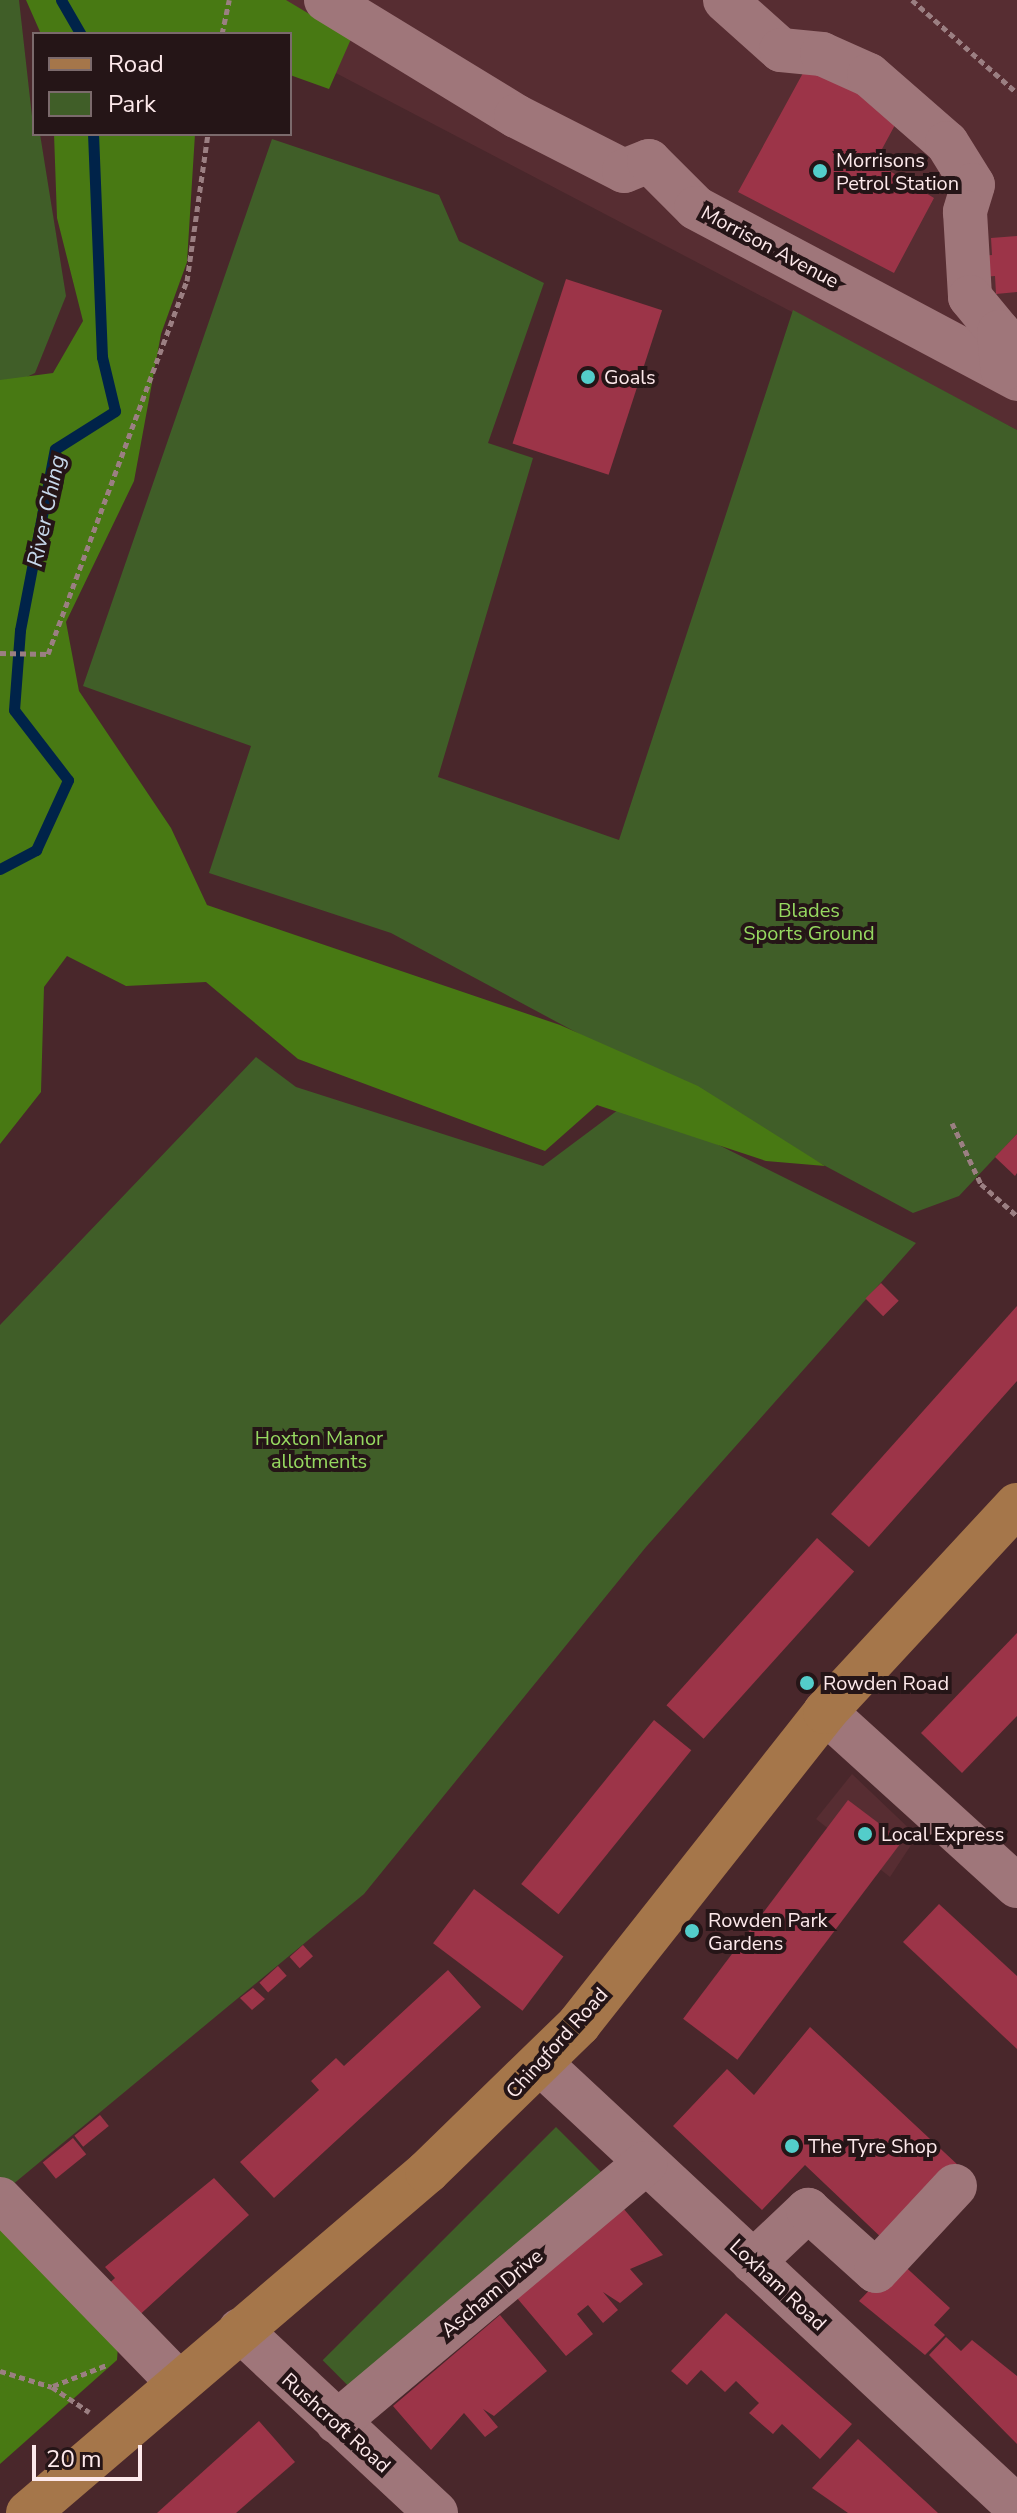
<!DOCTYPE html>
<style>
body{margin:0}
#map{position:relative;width:1017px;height:2513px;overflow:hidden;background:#49272b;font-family:"Nunito Sans",sans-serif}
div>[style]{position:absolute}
.built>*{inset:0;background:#572d32}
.green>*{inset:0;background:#405e28;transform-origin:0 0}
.forest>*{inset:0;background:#487913}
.stream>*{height:11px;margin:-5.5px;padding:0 5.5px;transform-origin:5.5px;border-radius:5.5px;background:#002349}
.building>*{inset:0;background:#9c3448;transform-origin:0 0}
.path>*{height:5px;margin-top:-2.5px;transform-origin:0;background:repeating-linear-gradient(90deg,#9b7f82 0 6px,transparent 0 10px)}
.minor>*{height:44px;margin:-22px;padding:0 22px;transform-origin:22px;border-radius:22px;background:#9f767a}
.major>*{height:44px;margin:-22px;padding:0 22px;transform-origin:22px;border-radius:22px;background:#a5764a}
.dots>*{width:22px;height:22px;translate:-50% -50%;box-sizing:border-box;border:4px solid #251517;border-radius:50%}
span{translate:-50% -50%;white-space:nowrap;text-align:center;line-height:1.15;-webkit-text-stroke:8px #251517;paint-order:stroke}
.poi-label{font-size:20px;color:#fde9eb}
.left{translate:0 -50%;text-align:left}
.street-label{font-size:20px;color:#fde9eb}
.park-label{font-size:20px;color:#96d860}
.water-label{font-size:22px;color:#c7d8ec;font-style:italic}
.legend{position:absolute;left:32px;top:32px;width:260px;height:104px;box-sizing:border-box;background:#251517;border:2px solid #7b6a6c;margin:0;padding:10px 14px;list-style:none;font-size:24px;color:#fde9eb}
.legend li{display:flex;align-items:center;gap:16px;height:40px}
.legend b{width:40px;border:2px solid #7b6a6c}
.scale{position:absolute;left:32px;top:2445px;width:110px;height:36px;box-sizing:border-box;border:4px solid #fde9eb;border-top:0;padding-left:10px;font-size:24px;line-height:28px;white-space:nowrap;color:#fde9eb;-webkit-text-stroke:6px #251517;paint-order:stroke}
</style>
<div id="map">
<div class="built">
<i style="clip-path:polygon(197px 0,1017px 0,1017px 430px,290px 49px,290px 34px)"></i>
<i style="clip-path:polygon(852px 1774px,917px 1836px,890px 1877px,816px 1819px)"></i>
</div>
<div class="green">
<i style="clip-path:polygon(0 0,19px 0,34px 134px,40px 134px,66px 296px,35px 373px,0 390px)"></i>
<i style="clip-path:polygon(272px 139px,439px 195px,459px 241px,544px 283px,488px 443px,533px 458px,438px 777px,619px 840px,793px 310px,1017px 430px,1017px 1134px,959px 1196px,913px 1213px,391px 933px,209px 873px,251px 746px,83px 686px)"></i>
<i style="clip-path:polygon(256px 1057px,296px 1087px,543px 1166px,630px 1101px,916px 1243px,646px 1547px,364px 1894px,0 2195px,0 1325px)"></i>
<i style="left:556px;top:2127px;width:75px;height:330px;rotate:45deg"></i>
</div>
<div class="forest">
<i style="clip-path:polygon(26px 0,286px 0,351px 39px,329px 89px,290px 75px,290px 34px,41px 34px)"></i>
<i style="clip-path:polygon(54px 134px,195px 134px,187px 262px,161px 334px,134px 481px,66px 622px,79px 691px,171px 828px,207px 905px,560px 1025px,698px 1086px,825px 1166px,766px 1161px,597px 1105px,545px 1151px,298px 1059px,206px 982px,126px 986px,67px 956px,44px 987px,41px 1092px,0 1144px,0 380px,53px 373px,83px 321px,57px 218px)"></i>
<i style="clip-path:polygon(0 2209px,119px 2333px,117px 2360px,0 2464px)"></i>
</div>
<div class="stream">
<i style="left:61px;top:0;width:39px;rotate:60deg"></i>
<i style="left:0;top:869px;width:41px;rotate:-27.8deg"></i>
<i style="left:36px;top:850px;width:77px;rotate:-65.4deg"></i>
<i style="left:68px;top:780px;width:88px;rotate:-127.6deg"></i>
<i style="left:14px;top:710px;width:80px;rotate:-85.7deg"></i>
<i style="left:20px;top:630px;width:184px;rotate:-79.1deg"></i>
<i style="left:55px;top:449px;width:71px;rotate:-32.3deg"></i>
<i style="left:115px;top:411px;width:56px;rotate:-103.5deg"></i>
<i style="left:102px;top:357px;width:223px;rotate:-92.3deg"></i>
</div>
<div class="building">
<i style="clip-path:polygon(809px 62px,902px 112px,875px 162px,934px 198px,894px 273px,738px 192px)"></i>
<i style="clip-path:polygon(1017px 236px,1017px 292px,996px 294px,995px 276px,981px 277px,980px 256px,992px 255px,991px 238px)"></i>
<i style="left:566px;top:279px;width:101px;height:173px;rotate:18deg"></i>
<i style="clip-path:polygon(1017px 1134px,1017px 1173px,1015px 1176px,995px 1157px)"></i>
<i style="left:881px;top:1283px;width:25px;height:22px;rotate:45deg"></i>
<i style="clip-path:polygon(1017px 1306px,1017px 1381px,869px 1547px,831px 1514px)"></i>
<i style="left:817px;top:1538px;width:50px;height:225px;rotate:42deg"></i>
<i style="clip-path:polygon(1017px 1633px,1017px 1716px,962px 1773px,921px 1733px)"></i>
<i style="left:654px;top:1720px;width:48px;height:211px;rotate:39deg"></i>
<i style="left:848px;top:1800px;width:68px;height:274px;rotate:37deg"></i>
<i style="left:474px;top:1889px;width:112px;height:68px;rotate:37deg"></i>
<i style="clip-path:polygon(939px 1904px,1017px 1976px,1017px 2049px,903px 1942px)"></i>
<i style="left:303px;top:1945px;width:15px;height:18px;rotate:48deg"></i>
<i style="left:278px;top:1966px;width:13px;height:25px;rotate:48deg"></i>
<i style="clip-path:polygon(448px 1970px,481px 2007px,274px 2198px,240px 2162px,319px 2090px,311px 2081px,336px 2058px,344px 2066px)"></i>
<i style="clip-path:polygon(253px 1988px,265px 1999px,252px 2010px,240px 1998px)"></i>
<i style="clip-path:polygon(810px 2027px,959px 2166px,886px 2242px,805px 2165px,762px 2210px,673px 2126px,727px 2069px,754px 2095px)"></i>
<i style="left:100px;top:2115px;width:14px;height:33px;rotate:51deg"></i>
<i style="left:73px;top:2138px;width:21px;height:39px;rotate:51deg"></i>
<i style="clip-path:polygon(214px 2178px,249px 2215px,134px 2320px,102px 2290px,115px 2278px,105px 2267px)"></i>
<i style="clip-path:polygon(623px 2208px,663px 2255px,630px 2269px,643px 2284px,620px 2303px,603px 2292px,618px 2310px,603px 2323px,588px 2305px,577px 2314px,593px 2334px,566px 2356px,517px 2298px)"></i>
<i style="clip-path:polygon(898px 2260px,950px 2308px,934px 2325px,945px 2335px,925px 2355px,859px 2301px)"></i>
<i style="clip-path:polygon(726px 2313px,852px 2424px,820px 2459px,782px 2424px,773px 2434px,749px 2413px,759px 2403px,736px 2381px,725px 2392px,701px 2370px,687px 2385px,671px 2371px)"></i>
<i style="clip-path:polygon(500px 2315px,547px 2371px,494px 2416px,483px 2409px,498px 2427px,485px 2437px,464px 2413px,431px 2450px,393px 2406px)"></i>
<i style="clip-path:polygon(946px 2337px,961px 2351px,972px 2340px,1017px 2376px,1017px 2444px,929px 2355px)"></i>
<i style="clip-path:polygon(259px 2421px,295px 2462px,236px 2513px,157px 2513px)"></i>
<i style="clip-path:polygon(858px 2439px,881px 2460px,938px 2513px,848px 2513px,812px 2488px)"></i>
</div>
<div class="path">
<i style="left:912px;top:0;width:140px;rotate:41.5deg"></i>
<i style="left:222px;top:34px;width:35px;rotate:-78deg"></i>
<i style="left:0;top:653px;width:48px;rotate:1.2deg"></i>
<i style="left:48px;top:654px;width:398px;rotate:-69.6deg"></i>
<i style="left:187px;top:281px;width:148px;rotate:-81.9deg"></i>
<i style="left:952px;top:1123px;width:68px;rotate:64.6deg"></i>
<i style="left:981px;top:1184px;width:48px;rotate:41.6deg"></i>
<i style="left:0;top:2371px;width:54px;rotate:17.1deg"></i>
<i style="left:52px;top:2387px;width:45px;rotate:34deg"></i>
<i style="left:53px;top:2386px;width:58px;rotate:-21.3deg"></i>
</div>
<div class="minor">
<i style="left:326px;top:0;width:223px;rotate:31.4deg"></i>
<i style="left:516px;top:116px;width:121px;rotate:27deg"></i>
<i style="left:624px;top:171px;width:27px;rotate:-22deg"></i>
<i style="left:649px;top:161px;width:66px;rotate:45deg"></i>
<i style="left:696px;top:208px;width:364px;rotate:28deg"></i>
<i style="left:725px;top:0;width:75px;rotate:41.8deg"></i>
<i style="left:781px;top:50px;width:41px;rotate:5.6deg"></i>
<i style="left:822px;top:54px;width:51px;rotate:24.1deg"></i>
<i style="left:869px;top:75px;width:103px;rotate:41.1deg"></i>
<i style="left:947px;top:143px;width:49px;rotate:58.2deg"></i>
<i style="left:973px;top:185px;width:28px;rotate:107deg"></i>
<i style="left:965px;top:212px;width:85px;rotate:86.6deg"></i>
<i style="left:970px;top:297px;width:45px;rotate:50.4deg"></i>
<i style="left:999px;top:332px;width:38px;rotate:85deg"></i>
<i style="left:825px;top:1712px;width:259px;rotate:42.2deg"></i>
<i style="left:540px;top:2063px;width:652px;rotate:42.95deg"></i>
<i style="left:0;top:2199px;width:254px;rotate:45.8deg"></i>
<i style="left:753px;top:2262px;width:76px;rotate:-43.4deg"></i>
<i style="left:808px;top:2210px;width:91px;rotate:41.9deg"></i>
<i style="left:876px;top:2271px;width:116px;rotate:-47.1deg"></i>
<i style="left:240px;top:2330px;width:268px;rotate:43deg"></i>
<i style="left:337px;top:2422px;width:403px;rotate:-40deg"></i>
</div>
<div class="major">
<i style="left:28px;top:2513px;width:525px;rotate:-40.52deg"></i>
<i style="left:427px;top:2172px;width:212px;rotate:-44.2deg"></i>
<i style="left:579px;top:2024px;width:397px;rotate:-51.7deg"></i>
<i style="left:825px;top:1712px;width:282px;rotate:-47.2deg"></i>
</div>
<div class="dots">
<i style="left:820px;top:171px;background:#53cdca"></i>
<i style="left:588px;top:377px;background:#53cdca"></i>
<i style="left:807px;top:1683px;background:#53cdca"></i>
<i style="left:865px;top:1834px;background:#53cdca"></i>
<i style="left:692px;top:1931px;background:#53cdca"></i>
<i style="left:792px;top:2146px;background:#53cdca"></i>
</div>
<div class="poi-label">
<span class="left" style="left:836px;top:172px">Morrisons<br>Petrol Station</span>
<span class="left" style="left:604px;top:377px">Goals</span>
<span class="left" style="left:823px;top:1683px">Rowden Road</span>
<span class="left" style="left:881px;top:1834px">Local Express</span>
<span class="left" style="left:708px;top:1932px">Rowden Park<br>Gardens</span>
<span class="left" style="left:808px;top:2146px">The Tyre Shop</span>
</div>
<div class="street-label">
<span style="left:770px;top:247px;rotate:28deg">Morrison Avenue</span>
<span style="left:557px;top:2043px;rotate:-48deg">Chingford Road</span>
<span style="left:778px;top:2285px;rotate:43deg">Loxham Road</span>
<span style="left:492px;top:2293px;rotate:-40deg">Ascham Drive</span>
<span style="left:336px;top:2423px;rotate:42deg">Rushcroft Road</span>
</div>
<div class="park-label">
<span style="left:809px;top:922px">Blades<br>Sports Ground</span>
<span style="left:319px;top:1450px">Hoxton Manor<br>allotments</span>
</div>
<div class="water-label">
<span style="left:47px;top:511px;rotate:-78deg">River Ching</span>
</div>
<ul class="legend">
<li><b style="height:10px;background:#a5764a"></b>Road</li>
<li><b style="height:22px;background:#405e28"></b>Park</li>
</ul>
<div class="scale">20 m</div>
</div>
